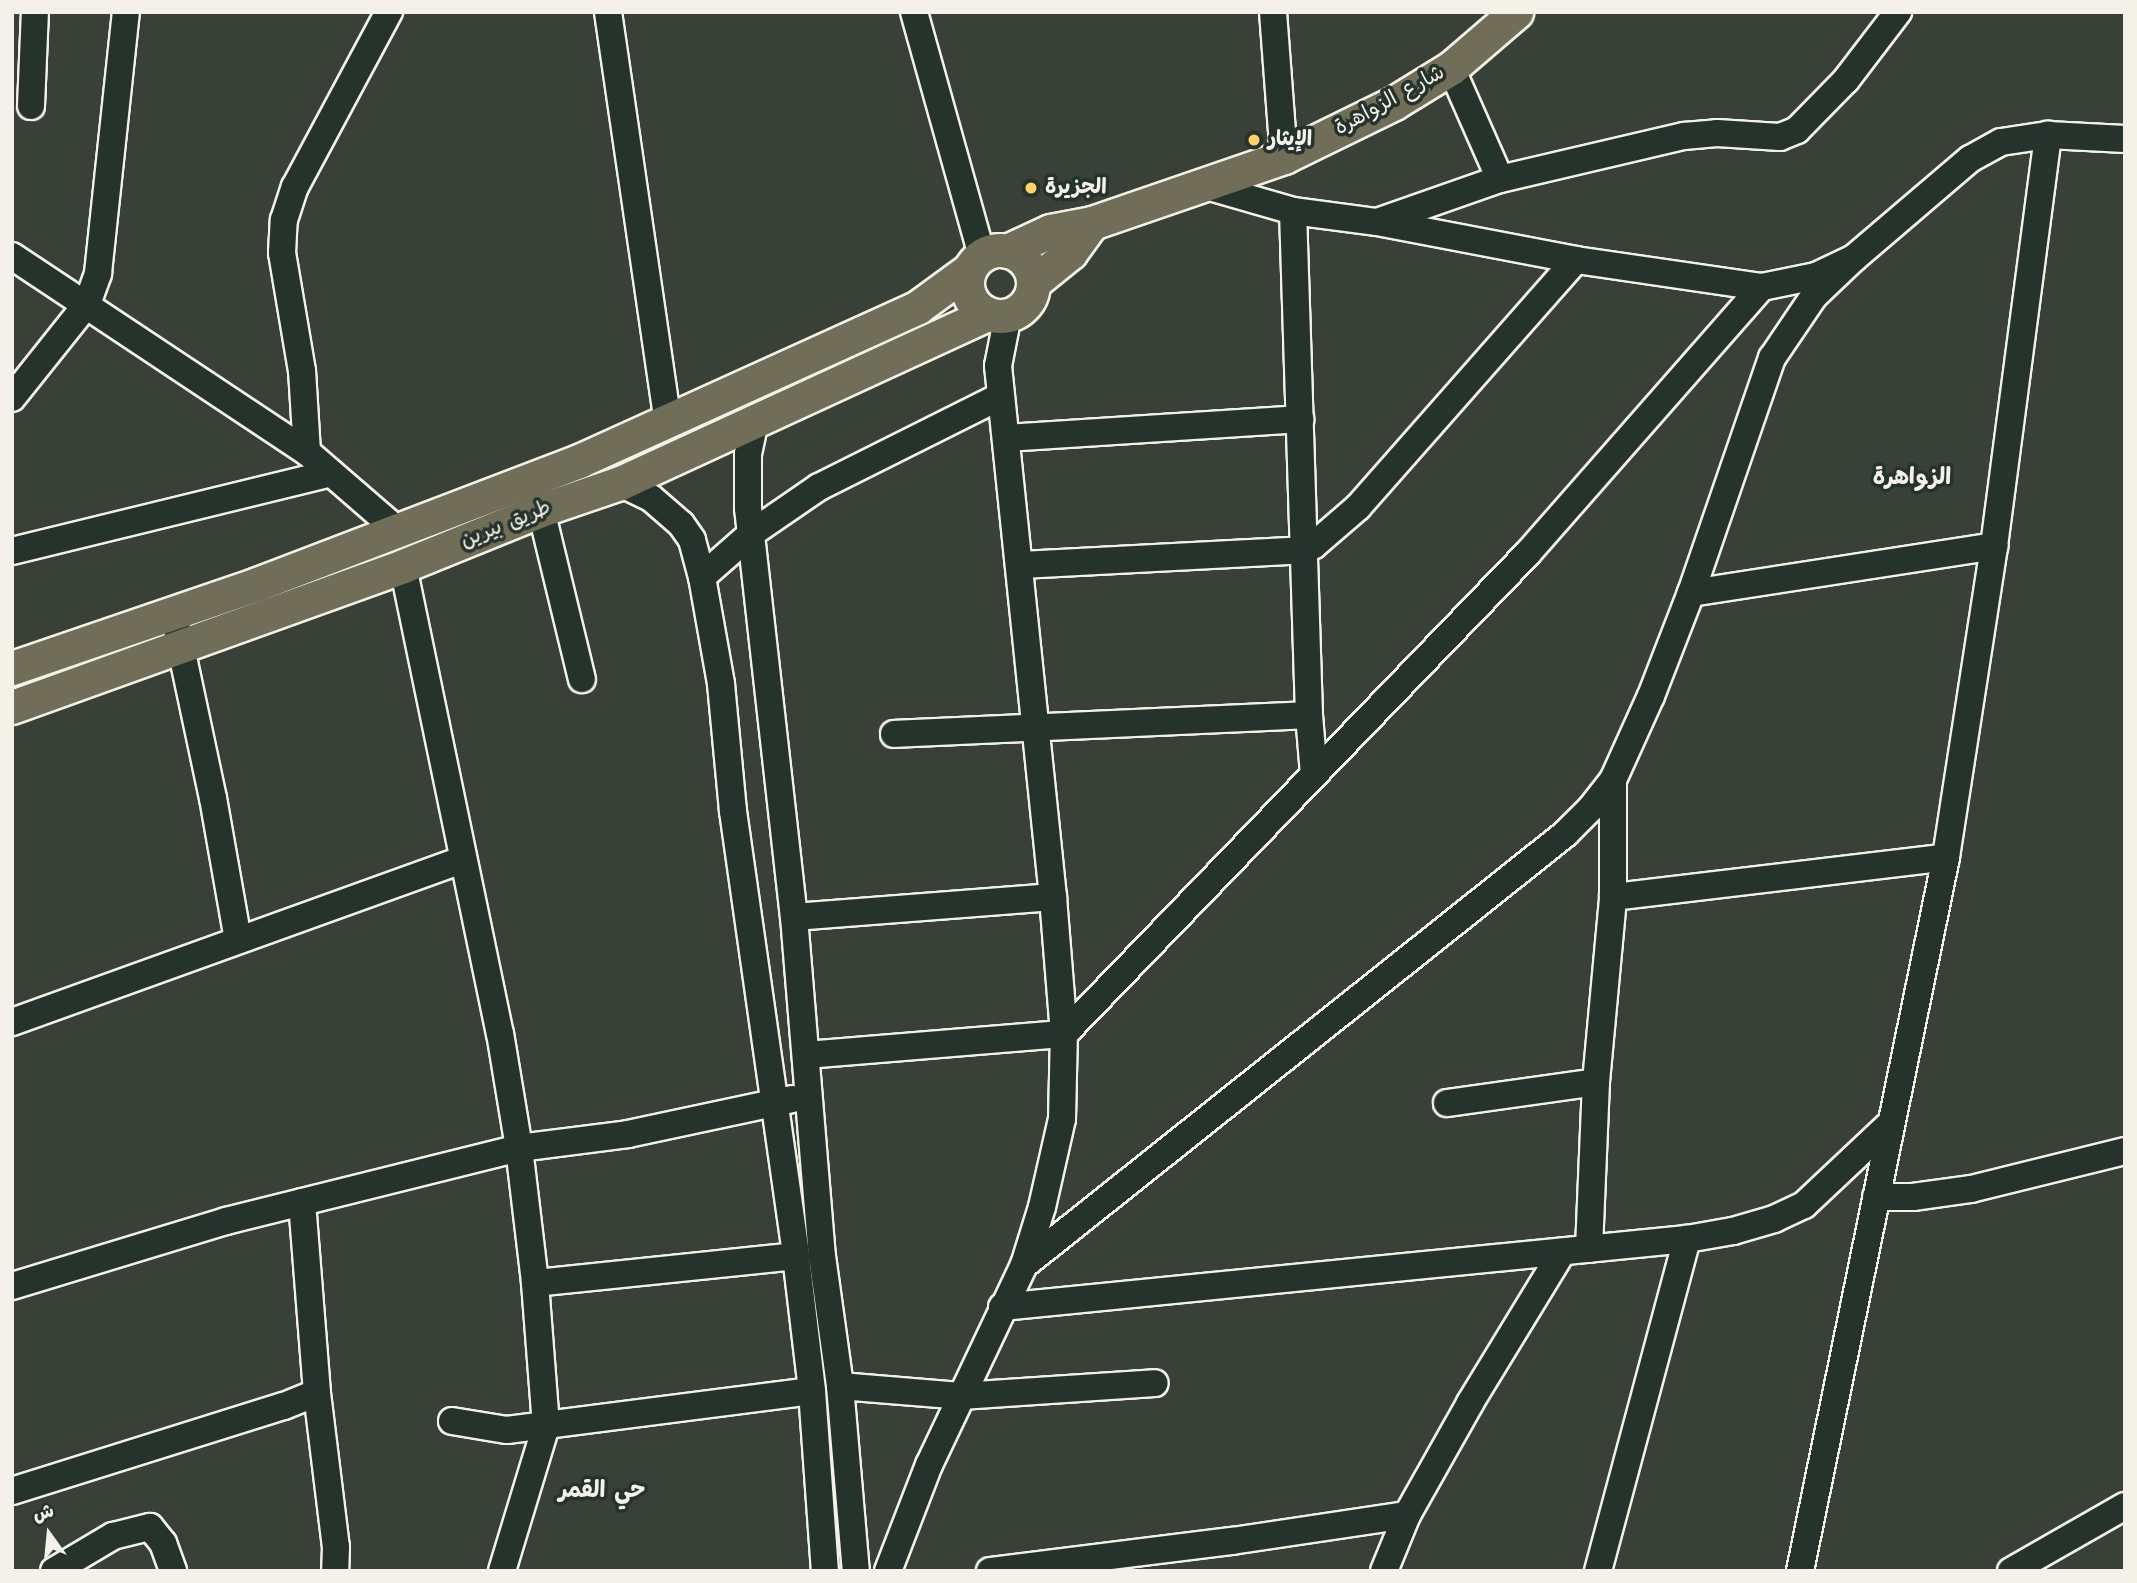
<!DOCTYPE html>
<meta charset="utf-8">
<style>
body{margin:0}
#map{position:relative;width:2137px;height:1583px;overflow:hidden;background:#394038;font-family:Kalam,"Playpen Sans Arabic",sans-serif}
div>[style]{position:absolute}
.roads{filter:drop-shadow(2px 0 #f4f1e8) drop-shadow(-2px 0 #f4f1e8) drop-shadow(0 2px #f4f1e8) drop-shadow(0 -2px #f4f1e8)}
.minor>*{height:26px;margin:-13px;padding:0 13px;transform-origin:13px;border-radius:13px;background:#26332d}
.major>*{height:33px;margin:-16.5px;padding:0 16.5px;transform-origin:16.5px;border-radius:16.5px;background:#706e59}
.major>.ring{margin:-16.5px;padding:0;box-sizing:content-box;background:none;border:33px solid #706e59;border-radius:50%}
.dots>*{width:19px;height:19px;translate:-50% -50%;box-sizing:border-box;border:4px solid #26332d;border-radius:50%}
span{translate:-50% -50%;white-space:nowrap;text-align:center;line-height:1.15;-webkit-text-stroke:7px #26332d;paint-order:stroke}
.street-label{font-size:21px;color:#f4f1e8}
.poi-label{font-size:21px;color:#f4f1e8;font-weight:700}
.left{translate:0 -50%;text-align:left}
.neighbourhood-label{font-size:23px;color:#f4f1e8;font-weight:700}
.frame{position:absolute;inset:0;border:14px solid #f4f1e8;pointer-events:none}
.north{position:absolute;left:14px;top:1499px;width:70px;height:70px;-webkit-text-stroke:5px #26332d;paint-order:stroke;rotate:345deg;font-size:19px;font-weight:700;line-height:28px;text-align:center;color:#f4f1e8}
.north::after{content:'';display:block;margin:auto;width:24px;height:32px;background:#f4f1e8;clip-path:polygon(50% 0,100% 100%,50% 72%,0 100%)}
</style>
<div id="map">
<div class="roads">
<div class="minor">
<i style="left:608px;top:12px;width:416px;rotate:81.7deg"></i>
<i style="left:914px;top:12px;width:253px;rotate:74.4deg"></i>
<i style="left:1273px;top:12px;width:145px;rotate:85.7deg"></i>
<i style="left:1451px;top:68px;width:121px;rotate:66.2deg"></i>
<i style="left:31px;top:106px;width:94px;rotate:-87.6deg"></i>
<i style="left:1203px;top:185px;width:94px;rotate:16.1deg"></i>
<i style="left:1293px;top:211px;width:85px;rotate:7.5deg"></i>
<i style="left:1377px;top:222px;width:203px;rotate:10.8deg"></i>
<i style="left:1576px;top:260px;width:188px;rotate:8.3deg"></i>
<i style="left:1762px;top:287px;width:55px;rotate:-11.5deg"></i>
<i style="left:1816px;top:276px;width:42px;rotate:-25.3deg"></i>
<i style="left:1854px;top:258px;width:153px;rotate:-40.5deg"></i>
<i style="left:1970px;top:159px;width:35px;rotate:-29deg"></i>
<i style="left:2001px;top:142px;width:48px;rotate:-8.5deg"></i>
<i style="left:2048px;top:135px;width:77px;rotate:3deg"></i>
<i style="left:1293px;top:211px;width:504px;rotate:88.18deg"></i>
<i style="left:1309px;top:715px;width:59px;rotate:85.2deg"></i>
<i style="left:1377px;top:222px;width:130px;rotate:-19.3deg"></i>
<i style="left:1500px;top:179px;width:189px;rotate:-13.2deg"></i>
<i style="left:1684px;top:136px;width:33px;rotate:-5deg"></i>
<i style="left:1717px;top:133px;width:63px;rotate:3.6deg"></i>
<i style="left:1780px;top:137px;width:18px;rotate:-22deg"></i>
<i style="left:1797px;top:130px;width:70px;rotate:-45.6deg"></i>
<i style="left:1846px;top:80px;width:86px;rotate:-52.6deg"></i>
<i style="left:12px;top:256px;width:354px;rotate:33.6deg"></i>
<i style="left:307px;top:452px;width:119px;rotate:40.9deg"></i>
<i style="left:12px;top:398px;width:120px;rotate:-51.4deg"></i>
<i style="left:87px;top:304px;width:33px;rotate:-70deg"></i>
<i style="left:98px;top:273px;width:262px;rotate:-83.9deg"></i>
<i style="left:755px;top:421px;width:34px;rotate:102deg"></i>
<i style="left:748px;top:454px;width:54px;rotate:90deg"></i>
<i style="left:748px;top:508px;width:412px;rotate:83.6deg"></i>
<i style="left:794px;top:917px;width:340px;rotate:85.3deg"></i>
<i style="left:822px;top:1256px;width:131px;rotate:82.1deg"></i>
<i style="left:840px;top:1386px;width:186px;rotate:85.1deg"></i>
<i style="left:1007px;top:438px;width:294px;rotate:-3.7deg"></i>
<i style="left:307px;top:452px;width:81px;rotate:-93.5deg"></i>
<i style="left:302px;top:371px;width:120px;rotate:-99.6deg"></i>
<i style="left:282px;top:253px;width:33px;rotate:-87deg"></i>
<i style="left:284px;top:220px;width:35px;rotate:-72deg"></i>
<i style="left:295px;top:187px;width:199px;rotate:-61.8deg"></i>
<i style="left:620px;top:483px;width:34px;rotate:26deg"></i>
<i style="left:651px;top:498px;width:40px;rotate:41deg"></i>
<i style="left:681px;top:524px;width:19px;rotate:55deg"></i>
<i style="left:692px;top:540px;width:38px;rotate:75deg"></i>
<i style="left:702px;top:577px;width:109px;rotate:79.9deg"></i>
<i style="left:721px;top:684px;width:128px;rotate:84.6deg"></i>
<i style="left:733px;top:811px;width:449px;rotate:81.9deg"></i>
<i style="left:796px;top:1256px;width:136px;rotate:83.2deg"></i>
<i style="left:812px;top:1391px;width:180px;rotate:85.9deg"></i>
<i style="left:541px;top:510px;width:174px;rotate:76.4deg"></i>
<i style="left:12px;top:551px;width:328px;rotate:-13.7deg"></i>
<i style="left:1021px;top:565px;width:282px;rotate:-3deg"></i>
<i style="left:1303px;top:550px;width:12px;rotate:-24deg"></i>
<i style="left:1314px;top:545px;width:58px;rotate:-40.8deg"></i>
<i style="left:1358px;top:507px;width:329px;rotate:-48.6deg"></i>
<i style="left:403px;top:566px;width:477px;rotate:78.3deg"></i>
<i style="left:500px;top:1033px;width:117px;rotate:80.6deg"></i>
<i style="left:519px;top:1148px;width:136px;rotate:83.2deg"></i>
<i style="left:535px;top:1283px;width:143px;rotate:85.6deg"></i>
<i style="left:546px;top:1426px;width:152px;rotate:106.9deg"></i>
<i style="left:702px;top:577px;width:67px;rotate:-41.3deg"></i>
<i style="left:752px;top:533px;width:81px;rotate:-34.5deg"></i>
<i style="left:819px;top:487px;width:203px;rotate:-26.6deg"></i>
<i style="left:1691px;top:593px;width:307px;rotate:-8.8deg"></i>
<i style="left:177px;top:629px;width:173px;rotate:78deg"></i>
<i style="left:213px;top:798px;width:144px;rotate:80deg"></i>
<i style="left:894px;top:734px;width:415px;rotate:-2.6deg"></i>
<i style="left:1613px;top:897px;width:335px;rotate:-6.8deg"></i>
<i style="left:794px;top:917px;width:260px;rotate:-4.4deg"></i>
<i style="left:12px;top:1022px;width:479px;rotate:-19.8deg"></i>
<i style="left:807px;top:1055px;width:258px;rotate:-4.7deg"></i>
<i style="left:1064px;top:1034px;width:668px;rotate:-46.03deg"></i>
<i style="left:1528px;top:553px;width:354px;rotate:-48.7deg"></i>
<i style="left:1447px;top:1103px;width:150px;rotate:-8deg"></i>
<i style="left:1876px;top:1197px;width:37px"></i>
<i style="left:1913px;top:1197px;width:59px;rotate:-7.9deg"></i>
<i style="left:1971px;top:1189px;width:159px;rotate:-13.9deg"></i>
<i style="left:302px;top:1202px;width:192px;rotate:85.5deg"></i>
<i style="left:317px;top:1393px;width:155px;rotate:83deg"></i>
<i style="left:336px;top:1547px;width:24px;rotate:92deg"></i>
<i style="left:1589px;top:1249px;width:167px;rotate:-87.6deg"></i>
<i style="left:1596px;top:1082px;width:186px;rotate:-84.7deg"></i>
<i style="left:1613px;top:897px;width:117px;rotate:-90deg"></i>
<i style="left:1024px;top:1265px;width:692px;rotate:-38.54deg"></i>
<i style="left:1565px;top:834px;width:37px;rotate:-45deg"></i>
<i style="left:1591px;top:808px;width:36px;rotate:-52deg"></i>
<i style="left:1613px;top:780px;width:92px;rotate:-65.7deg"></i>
<i style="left:1651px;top:696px;width:110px;rotate:-68.8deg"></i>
<i style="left:1691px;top:593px;width:249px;rotate:-71deg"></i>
<i style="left:1772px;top:358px;width:75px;rotate:-55.9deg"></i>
<i style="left:1814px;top:296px;width:55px;rotate:-43.5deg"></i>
<i style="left:535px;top:1283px;width:262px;rotate:-5.9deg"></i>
<i style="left:12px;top:1286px;width:224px;rotate:-16.9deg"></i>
<i style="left:226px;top:1221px;width:302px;rotate:-14deg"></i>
<i style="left:519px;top:1148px;width:110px;rotate:-7.3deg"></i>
<i style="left:628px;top:1134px;width:168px;rotate:-12deg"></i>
<i style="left:1002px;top:1307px;width:688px;rotate:-5.67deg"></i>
<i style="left:1687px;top:1239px;width:47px;rotate:-9.9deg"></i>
<i style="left:1733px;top:1231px;width:43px;rotate:-16.3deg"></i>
<i style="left:1774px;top:1219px;width:33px;rotate:-25deg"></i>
<i style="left:1804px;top:1205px;width:120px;rotate:-43.3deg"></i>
<i style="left:840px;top:1386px;width:121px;rotate:4.7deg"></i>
<i style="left:961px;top:1396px;width:194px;rotate:-3.8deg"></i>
<i style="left:452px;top:1421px;width:56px;rotate:9.3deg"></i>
<i style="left:507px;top:1430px;width:307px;rotate:-7.3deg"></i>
<i style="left:12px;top:1491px;width:285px;rotate:-17.4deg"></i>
<i style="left:284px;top:1406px;width:35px;rotate:-22deg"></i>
<i style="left:54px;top:1571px;width:69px;rotate:-30.7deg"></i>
<i style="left:113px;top:1536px;width:38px;rotate:-14deg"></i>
<i style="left:150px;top:1527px;width:21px;rotate:51deg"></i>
<i style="left:163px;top:1543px;width:30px;rotate:70deg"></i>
<i style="left:888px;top:1571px;width:114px;rotate:-68.9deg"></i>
<i style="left:929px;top:1465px;width:221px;rotate:-64.6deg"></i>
<i style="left:1024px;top:1265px;width:61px;rotate:-72.8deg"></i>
<i style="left:1042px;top:1207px;width:90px;rotate:-77.2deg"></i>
<i style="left:1062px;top:1119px;width:85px;rotate:-88.7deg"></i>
<i style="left:1064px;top:1034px;width:137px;rotate:-94.6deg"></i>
<i style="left:1053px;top:897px;width:534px;rotate:-95.91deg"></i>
<i style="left:998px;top:366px;width:52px;rotate:-78.9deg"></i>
<i style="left:990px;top:1571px;width:244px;rotate:-7.1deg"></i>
<i style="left:1232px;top:1541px;width:177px;rotate:-8.5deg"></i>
<i style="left:1384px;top:1571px;width:61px;rotate:-67.7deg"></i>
<i style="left:1407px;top:1515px;width:129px;rotate:-60.6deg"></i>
<i style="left:1470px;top:1403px;width:177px;rotate:-58.6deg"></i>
<i style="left:1598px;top:1571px;width:344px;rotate:-75deg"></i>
<i style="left:1800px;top:1571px;width:729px;rotate:-78.44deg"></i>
<i style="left:1946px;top:857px;width:315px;rotate:-81.2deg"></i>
<i style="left:1994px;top:546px;width:415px;rotate:-82.5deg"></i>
<i style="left:2011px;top:1571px;width:131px;rotate:-29.7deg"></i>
</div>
<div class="major">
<i class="ring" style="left:967px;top:250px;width:33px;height:33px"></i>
<i style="left:1007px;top:251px;width:47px;rotate:-24.9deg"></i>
<i style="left:1050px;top:231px;width:43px;rotate:-10.8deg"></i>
<i style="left:1092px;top:223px;width:203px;rotate:-19deg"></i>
<i style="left:1284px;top:157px;width:123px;rotate:-26.1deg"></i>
<i style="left:1394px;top:103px;width:67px;rotate:-31.6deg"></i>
<i style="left:1451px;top:68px;width:86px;rotate:-40.7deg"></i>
<i style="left:1033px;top:283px;width:48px;rotate:-39deg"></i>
<i style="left:1070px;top:253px;width:37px;rotate:-54deg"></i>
<i style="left:12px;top:668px;width:259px;rotate:-18.9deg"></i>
<i style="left:257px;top:584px;width:345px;rotate:-20.9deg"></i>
<i style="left:579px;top:461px;width:372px;rotate:-24.4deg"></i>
<i style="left:918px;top:307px;width:64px;rotate:-36.2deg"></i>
<i style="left:12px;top:707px;width:416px;rotate:-19.8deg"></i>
<i style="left:403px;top:566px;width:149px;rotate:-22.1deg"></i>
<i style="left:541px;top:510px;width:83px;rotate:-18.9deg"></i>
<i style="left:620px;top:483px;width:405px;rotate:-24.7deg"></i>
</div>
</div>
<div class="dots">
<i style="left:1254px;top:140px;background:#ffd166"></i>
<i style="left:1031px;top:188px;background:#ffd166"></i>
</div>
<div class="street-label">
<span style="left:1390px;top:101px;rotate:-29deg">شارع الزواهرة</span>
<span style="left:506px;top:525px;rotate:-22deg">طريق بيرين</span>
</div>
<div class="poi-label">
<span class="left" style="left:1268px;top:140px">الإيثار</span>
<span class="left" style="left:1045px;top:188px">الجزيرة</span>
</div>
<div class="neighbourhood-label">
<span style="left:1912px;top:478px">الزواهرة</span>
<span style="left:602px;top:1491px">حي القمر</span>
</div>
<div class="frame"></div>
<div class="north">ش</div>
</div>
